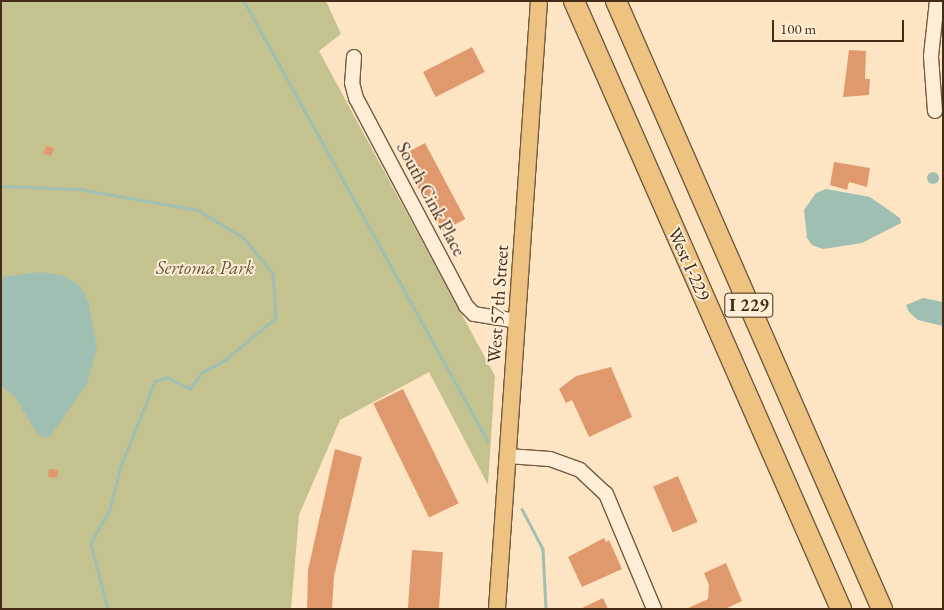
<!DOCTYPE html>
<style>
body{margin:0}
#map{position:relative;width:944px;height:610px;overflow:hidden;background:#fde4c2;font-family:"EB Garamond",serif}
div>[style]{position:absolute}
.green>*{inset:0;background:#c4c390}
.water>*{inset:0;background:#9fbfb2}
.round{border-radius:50%}
.stream>*{height:2.5px;margin:-1.25px;padding:0 1.25px;transform-origin:1.25px;border-radius:1.25px;background:#9fbfb2}
.building>*{inset:0;background:#e0996d;transform-origin:0 0}
.roads{filter:drop-shadow(1px 0 #735a41) drop-shadow(-1px 0 #735a41) drop-shadow(0 1px #735a41) drop-shadow(0 -1px #735a41)}
.minor>*{height:14px;margin:-7px;padding:0 7px;transform-origin:7px;border-radius:7px;background:#feedd7}
.major>*{height:16px;margin:-8px;padding:0 8px;transform-origin:8px;border-radius:8px;background:#eec281}
.highway>*{height:20px;margin:-10px;padding:0 10px;transform-origin:10px;border-radius:10px;background:#eec281}
span{translate:-50% -50%;white-space:nowrap;text-align:center;line-height:1.15;-webkit-text-stroke:4px #feedd7;paint-order:stroke}
.shield-label span{padding:1px 4px;background:#feedd7;border:1px solid;border-radius:4px;-webkit-text-stroke-width:0}
.shield-label{font-size:18px;color:#452c16;font-weight:700}
.street-label{font-size:19px;color:#452c16}
.park-label{font-size:19px;color:#655234;font-style:italic}
.frame{position:absolute;inset:0;border:2px solid #452c16;pointer-events:none}
.scale{position:absolute;left:772px;top:20px;width:132px;height:22px;box-sizing:border-box;border:2px solid #452c16;border-top:0;padding-left:6px;font-size:15px;line-height:18px;white-space:nowrap;color:#452c16;-webkit-text-stroke:4px #feedd7;paint-order:stroke}
</style>
<div id="map">
<div class="green">
<i style="clip-path:polygon(1px 1px,326px 1px,341px 34px,319px 51px,495px 376px,488px 485px,429px 372px,340px 420px,299px 515px,291px 609px,1px 609px)"></i>
</div>
<div class="water">
<i class="round" style="left:927px;top:172px;width:12px;height:12px"></i>
<i style="clip-path:polygon(826px 189px,870px 197px,900px 218px,901px 223px,862px 243px,823px 249px,812px 245px,807px 238px,804px 210px,816px 193px)"></i>
<i style="clip-path:polygon(40px 272px,62px 275px,79px 285px,88px 300px,97px 348px,87px 384px,50px 436px,45px 438px,38px 435px,15px 397px,1px 386px,1px 277px)"></i>
<i style="clip-path:polygon(923px 298px,943px 302px,943px 326px,918px 320px,909px 312px,906px 305px)"></i>
</div>
<div class="stream">
<i style="left:244px;top:1px;width:503px;rotate:60.99deg"></i>
<i style="left:1px;top:186px;width:78px;rotate:2.2deg"></i>
<i style="left:79px;top:189px;width:121px;rotate:10deg"></i>
<i style="left:198px;top:210px;width:54px;rotate:31.3deg"></i>
<i style="left:244px;top:238px;width:45px;rotate:50.4deg"></i>
<i style="left:273px;top:273px;width:45px;rotate:86.2deg"></i>
<i style="left:276px;top:318px;width:65px;rotate:140deg"></i>
<i style="left:226px;top:360px;width:26px;rotate:152deg"></i>
<i style="left:203px;top:372px;width:21px;rotate:127deg"></i>
<i style="left:190px;top:389px;width:25px;rotate:-154deg"></i>
<i style="left:167px;top:378px;width:13px;rotate:162deg"></i>
<i style="left:155px;top:382px;width:91px;rotate:112deg"></i>
<i style="left:121px;top:466px;width:45px;rotate:104deg"></i>
<i style="left:110px;top:510px;width:38px;rotate:120deg"></i>
<i style="left:91px;top:543px;width:68px;rotate:75.6deg"></i>
<i style="left:522px;top:509px;width:45px;rotate:62.3deg"></i>
<i style="left:543px;top:549px;width:60px;rotate:87.1deg"></i>
</div>
<div class="building">
<i style="left:472px;top:47px;width:28px;height:55px;rotate:63deg"></i>
<i style="clip-path:polygon(849px 50px,866px 51px,865px 79px,870px 79px,869px 95px,843px 97px)"></i>
<i style="left:425px;top:143px;width:86px;height:27px;rotate:62deg"></i>
<i style="clip-path:polygon(46px 146px,54px 148px,51px 156px,43px 154px)"></i>
<i style="clip-path:polygon(834px 162px,870px 168px,867px 187px,849px 182px,847px 190px,830px 185px)"></i>
<i style="clip-path:polygon(611px 367px,632px 417px,589px 437px,572px 400px,566px 403px,559px 389px,576px 376px)"></i>
<i style="left:403px;top:389px;width:127px;height:33px;rotate:64deg"></i>
<i style="clip-path:polygon(335px 449px,362px 457px,334px 576px,332px 609px,307px 609px,308px 570px)"></i>
<i style="left:49px;top:469px;width:9px;height:8px;rotate:6deg"></i>
<i style="left:678px;top:476px;width:50px;height:27px;rotate:67deg"></i>
<i style="clip-path:polygon(604px 538px,606px 542px,609px 540px,622px 569px,582px 587px,568px 557px)"></i>
<i style="left:412px;top:550px;width:31px;height:59px;rotate:4deg"></i>
<i style="clip-path:polygon(726px 563px,742px 601px,725px 609px,686px 609px,708px 599px,709px 585px,704px 573px)"></i>
<i style="clip-path:polygon(603px 598px,608px 609px,580px 609px)"></i>
</div>
<div class="roads">
<div class="minor">
<i style="left:354px;top:57px;width:26px;rotate:94deg"></i>
<i style="left:352px;top:83px;width:16px;rotate:75deg"></i>
<i style="left:356px;top:98px;width:235px;rotate:62.1deg"></i>
<i style="left:466px;top:306px;width:11px;rotate:45deg"></i>
<i style="left:474px;top:314px;width:44px;rotate:9.2deg"></i>
<i style="left:935px;top:111px;width:55px;rotate:-94.2deg"></i>
<i style="left:931px;top:56px;width:55px;rotate:-83.8deg"></i>
<i style="left:507px;top:456px;width:43px;rotate:4deg"></i>
<i style="left:550px;top:459px;width:32px;rotate:20deg"></i>
<i style="left:580px;top:470px;width:35px;rotate:43deg"></i>
<i style="left:606px;top:494px;width:125px;rotate:67.3deg"></i>
</div>
<div class="major">
<i style="left:497px;top:609px;width:609px;rotate:-86.05deg"></i>
</div>
<div class="highway">
<i style="left:574px;top:1px;width:664px;rotate:66.29deg"></i>
<i style="left:616px;top:1px;width:664px;rotate:66.37deg"></i>
</div>
</div>
<div class="shield-label">
<span style="left:749px;top:305px">I 229</span>
</div>
<div class="street-label">
<span style="left:431px;top:199px;rotate:62deg">South Cink Place</span>
<span style="left:689px;top:264px;rotate:66deg">West I-229</span>
<span style="left:498px;top:304px;rotate:-86deg">West 57th Street</span>
</div>
<div class="park-label">
<span style="left:205px;top:268px">Sertoma Park</span>
</div>
<div class="frame"></div>
<div class="scale">100 m</div>
</div>
